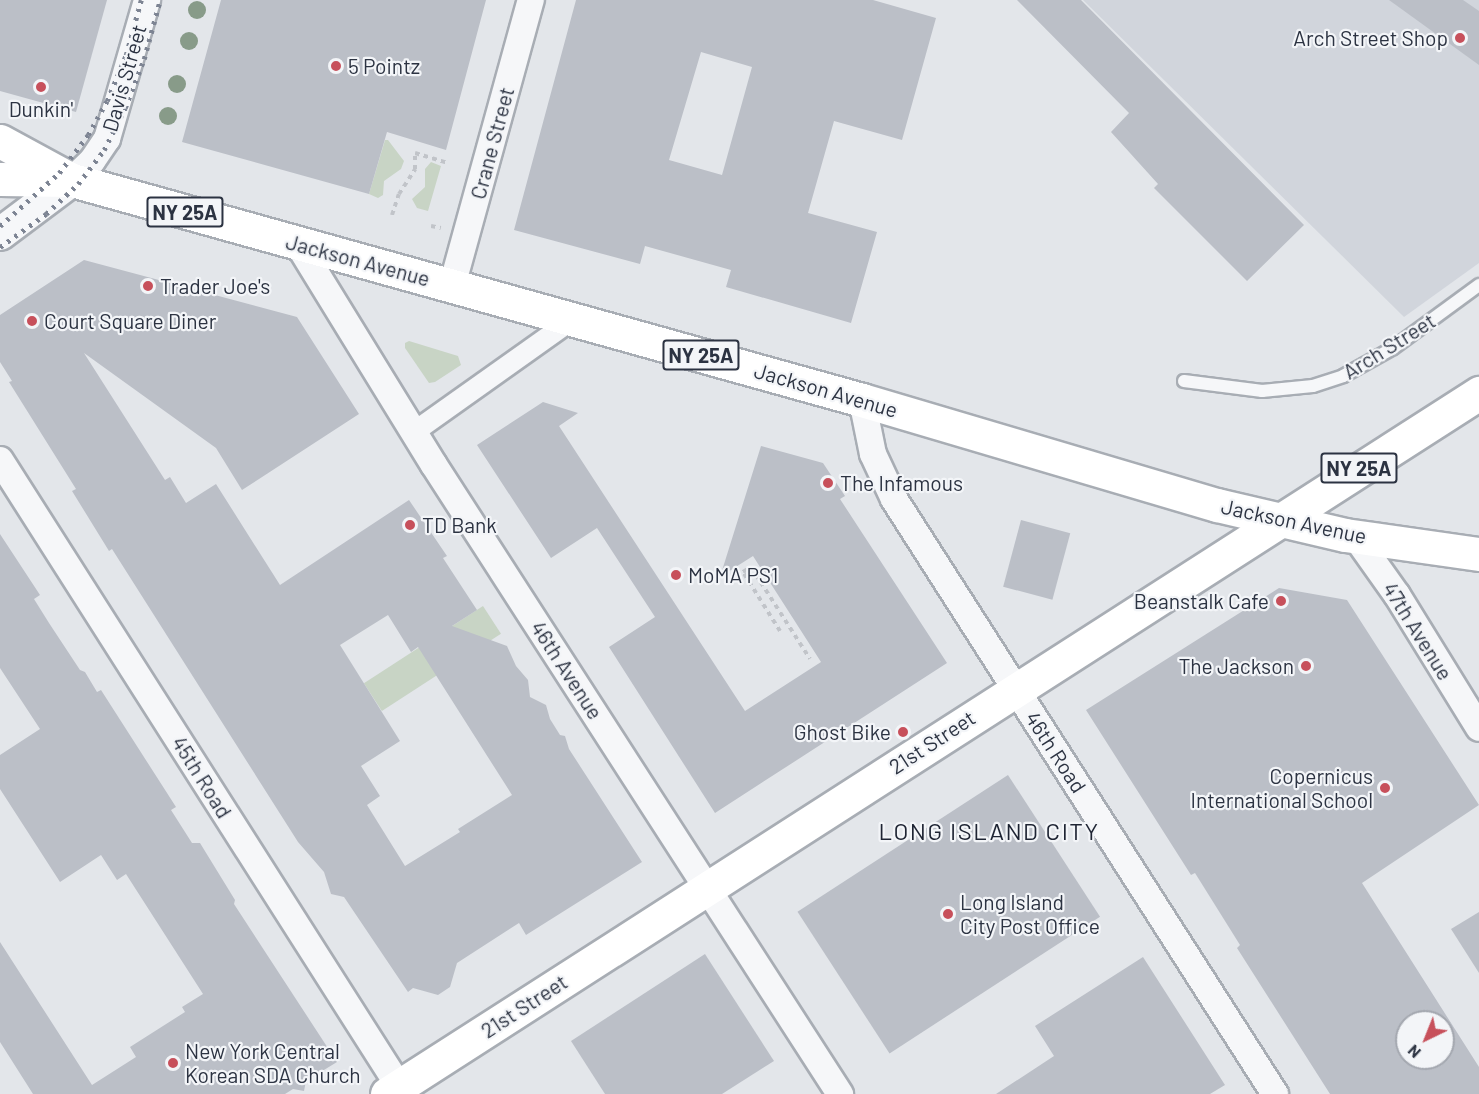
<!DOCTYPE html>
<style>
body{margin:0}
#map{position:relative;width:1479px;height:1094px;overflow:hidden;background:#e3e6ea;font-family:Barlow,sans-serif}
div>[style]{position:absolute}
.built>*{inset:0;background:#d1d5dc}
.green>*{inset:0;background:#c8d4c5;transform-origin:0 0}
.building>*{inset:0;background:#bbbfc7;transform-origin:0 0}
.path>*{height:4px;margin-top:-2px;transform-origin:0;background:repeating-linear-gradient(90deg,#c1c4c9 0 4.5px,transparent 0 9px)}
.roads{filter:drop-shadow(2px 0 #a8adb4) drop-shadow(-2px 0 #a8adb4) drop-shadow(0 2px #a8adb4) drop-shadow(0 -2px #a8adb4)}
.service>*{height:12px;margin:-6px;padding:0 6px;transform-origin:6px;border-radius:6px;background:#f6f7f9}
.pedestrian>*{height:20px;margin:-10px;padding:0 10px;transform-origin:10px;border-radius:10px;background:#f6f7f9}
.minor>*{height:26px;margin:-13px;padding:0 13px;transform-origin:13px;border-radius:13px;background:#f6f7f9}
.tertiary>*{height:32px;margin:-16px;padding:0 16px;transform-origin:16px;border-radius:16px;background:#f6f7f9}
.primary>*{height:33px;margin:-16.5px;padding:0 16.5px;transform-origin:16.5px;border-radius:16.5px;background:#fff}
.rail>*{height:4.5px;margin-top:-2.25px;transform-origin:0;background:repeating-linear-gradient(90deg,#7d8493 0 3px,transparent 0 9px)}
.trees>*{width:18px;height:18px;margin:-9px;border-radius:50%;background:#889b89}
.dots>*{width:16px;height:16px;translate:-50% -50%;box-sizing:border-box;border:3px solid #f3f5f8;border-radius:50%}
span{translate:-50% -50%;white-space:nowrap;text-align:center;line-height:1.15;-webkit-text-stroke:4.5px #f3f5f8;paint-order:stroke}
.shield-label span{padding:2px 4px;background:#f3f5f8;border:2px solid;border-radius:4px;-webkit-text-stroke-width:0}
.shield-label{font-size:20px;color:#2c3342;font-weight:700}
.poi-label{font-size:21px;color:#2c3342}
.right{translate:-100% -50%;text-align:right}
.left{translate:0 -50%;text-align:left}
.street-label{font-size:21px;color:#2c3342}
.quarter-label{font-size:24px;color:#1e2433;letter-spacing:1.5px}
.north{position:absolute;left:1395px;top:1010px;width:60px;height:60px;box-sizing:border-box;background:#f3f5f8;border:2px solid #a3a7af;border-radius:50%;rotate:223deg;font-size:16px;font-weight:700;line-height:24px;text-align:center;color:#2c3342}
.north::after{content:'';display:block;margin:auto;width:21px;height:27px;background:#c7505b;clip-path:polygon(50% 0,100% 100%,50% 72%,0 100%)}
</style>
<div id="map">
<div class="built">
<i style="clip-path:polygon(1083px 0,1479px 0,1479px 263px,1404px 317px)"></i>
</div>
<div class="green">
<i style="clip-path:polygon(385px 140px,388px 140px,404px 161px,401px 169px,384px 181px,383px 195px,378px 198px,369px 194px)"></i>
<i style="clip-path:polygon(431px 162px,441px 166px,428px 211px,417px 208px,412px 199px,425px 187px,425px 169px)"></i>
<i style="clip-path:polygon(409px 341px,458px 356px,461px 365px,435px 382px,429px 383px,405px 348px,405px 343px)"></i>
<i style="left:483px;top:606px;width:33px;height:142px;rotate:57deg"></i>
</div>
<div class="building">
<i style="clip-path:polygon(0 0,107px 0,76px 112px,0 91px)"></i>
<i style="clip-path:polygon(221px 0,486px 0,446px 150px,387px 132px,369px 194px,182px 142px)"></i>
<i style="clip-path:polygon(evenodd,576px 0,873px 0,936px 18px,902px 140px,834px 121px,808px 213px,877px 232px,851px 323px,726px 287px,731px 270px,645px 246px,640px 264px,514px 230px,576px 0,701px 52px,752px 67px,722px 175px,669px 160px,701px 52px)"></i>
<i style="clip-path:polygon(1017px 0,1081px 0,1304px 225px,1247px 281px,1154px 188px,1158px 184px,1111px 132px,1129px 113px)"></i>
<i style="clip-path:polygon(1389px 0,1463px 0,1479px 11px,1479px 65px)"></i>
<i style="clip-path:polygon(evenodd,84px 260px,297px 317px,359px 414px,242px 490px,216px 448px,84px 353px,165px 480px,170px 477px,186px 503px,216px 484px,280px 585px,409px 500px,447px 556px,443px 558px,477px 610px,452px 626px,507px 646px,516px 666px,528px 680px,530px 697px,546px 705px,550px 719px,560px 735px,565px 736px,569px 749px,642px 862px,526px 935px,519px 923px,457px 963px,450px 987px,438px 995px,413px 988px,408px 992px,344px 897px,331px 894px,324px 872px,298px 842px,112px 549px,109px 551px,72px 491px,76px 489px,9px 382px,12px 381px,0 362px,0 315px,84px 260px,388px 615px,411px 652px,418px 647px,512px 795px,458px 829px,460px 832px,405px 866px,367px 805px,380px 796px,361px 766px,400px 741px,340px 645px,388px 615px)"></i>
<i style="clip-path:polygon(543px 402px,578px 413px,559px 426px,745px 711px,821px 662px,753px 556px,720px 577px,761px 446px,823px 463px,845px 496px,840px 499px,947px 663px,715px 813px,609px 647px,655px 617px,597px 528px,551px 558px,477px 445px)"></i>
<i style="left:1021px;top:520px;width:51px;height:69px;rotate:15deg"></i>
<i style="clip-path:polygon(0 534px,40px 595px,34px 599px,49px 623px,80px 670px,85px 672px,97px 692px,101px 690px,176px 807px,171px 810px,192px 843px,200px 843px,235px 900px,234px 904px,337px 1062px,306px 1081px,304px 1091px,293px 1089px,285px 1094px,33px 1094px,0 1042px,0 942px,92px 1085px,136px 1057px,130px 1047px,185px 1012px,182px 1007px,203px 994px,126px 874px,117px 880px,101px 855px,60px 882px,0 789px,0 755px,40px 729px,0 668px)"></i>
<i style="clip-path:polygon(evenodd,1279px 588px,1347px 600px,1479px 805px,1362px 883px,1479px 1067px,1479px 1094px,1330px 1094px,1237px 948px,1240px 945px,1195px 873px,1191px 875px,1086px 710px,1279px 588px,1407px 1022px,1443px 1022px,1443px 1058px,1407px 1058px,1407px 1022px)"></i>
<i style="left:1008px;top:775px;width:169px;height:251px;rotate:57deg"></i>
<i style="clip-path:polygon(1479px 912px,1479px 973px,1451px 929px)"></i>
<i style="clip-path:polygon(705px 954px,774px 1061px,722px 1094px,605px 1094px,571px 1041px)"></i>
<i style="clip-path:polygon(1143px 957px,1225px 1085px,1210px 1094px,996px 1094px,1054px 1056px,1035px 1026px)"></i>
</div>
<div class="path">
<i style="left:392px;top:215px;width:22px;rotate:-72deg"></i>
<i style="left:399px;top:194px;width:30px;rotate:-57deg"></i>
<i style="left:415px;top:169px;width:16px;rotate:-90deg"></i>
<i style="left:415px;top:153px;width:34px;rotate:17deg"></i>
<i style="left:431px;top:226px;width:10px;rotate:11deg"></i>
<i style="left:780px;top:631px;width:70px;rotate:-122.1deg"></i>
<i style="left:743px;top:572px;width:9px;rotate:-32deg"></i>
<i style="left:751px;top:567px;width:109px;rotate:57.3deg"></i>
</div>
<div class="roads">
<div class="service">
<i style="left:1184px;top:381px;width:79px;rotate:7.3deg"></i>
<i style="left:1262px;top:391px;width:51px;rotate:-5.6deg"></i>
<i style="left:1313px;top:386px;width:32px;rotate:-18deg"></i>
<i style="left:1343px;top:376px;width:57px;rotate:-29.2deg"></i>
<i style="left:1393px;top:348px;width:107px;rotate:-36.2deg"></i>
</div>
<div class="pedestrian">
<i style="left:414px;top:432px;width:195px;rotate:-35.4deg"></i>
</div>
<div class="minor">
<i style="left:72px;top:180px;width:28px;rotate:-44deg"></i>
<i style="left:92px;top:161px;width:27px;rotate:-56deg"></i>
<i style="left:107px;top:139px;width:145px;rotate:-73.9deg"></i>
<i style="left:298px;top:244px;width:259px;rotate:58.4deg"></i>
<i style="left:434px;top:465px;width:749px;rotate:57.16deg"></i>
<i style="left:452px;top:286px;width:297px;rotate:-74.6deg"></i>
<i style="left:862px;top:400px;width:55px;rotate:78.5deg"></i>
<i style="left:873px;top:454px;width:50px;rotate:65deg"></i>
<i style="left:894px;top:499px;width:707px;rotate:57.37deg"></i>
<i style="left:0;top:460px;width:752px;rotate:57.49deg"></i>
<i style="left:1355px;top:536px;width:72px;rotate:54.6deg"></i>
<i style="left:1397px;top:595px;width:156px;rotate:58.3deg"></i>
</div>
<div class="tertiary">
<i style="left:0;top:234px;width:90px;rotate:-36.9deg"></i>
</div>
<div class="primary">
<i style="left:0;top:141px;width:77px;rotate:28.6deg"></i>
<i style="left:0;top:179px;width:72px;rotate:0.8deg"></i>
<i style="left:72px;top:180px;width:820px;rotate:15.56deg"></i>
<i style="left:862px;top:400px;width:370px;rotate:16.5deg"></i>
<i style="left:1217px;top:505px;width:131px;rotate:13.2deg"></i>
<i style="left:1345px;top:535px;width:135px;rotate:8.1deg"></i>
<i style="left:387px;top:1094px;width:1298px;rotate:-32.7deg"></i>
</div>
</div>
<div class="rail">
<i style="left:0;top:226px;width:79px;rotate:-41.9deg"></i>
<i style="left:59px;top:173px;width:48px;rotate:-52.7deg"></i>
<i style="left:88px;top:135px;width:39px;rotate:-61deg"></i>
<i style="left:107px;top:101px;width:50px;rotate:-67.6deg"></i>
<i style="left:126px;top:55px;width:57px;rotate:-74.7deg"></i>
<i style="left:0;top:247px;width:57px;rotate:-35.7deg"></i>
<i style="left:46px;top:214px;width:44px;rotate:-43.2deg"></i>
<i style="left:78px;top:184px;width:43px;rotate:-52.6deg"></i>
<i style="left:104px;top:150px;width:47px;rotate:-63.4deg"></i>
<i style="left:125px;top:108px;width:53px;rotate:-68.8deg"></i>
<i style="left:144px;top:59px;width:61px;rotate:-74.8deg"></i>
</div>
<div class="trees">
<i style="left:197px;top:10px"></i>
<i style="left:189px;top:41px"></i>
<i style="left:177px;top:84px"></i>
<i style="left:168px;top:116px"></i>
</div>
<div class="dots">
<i style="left:1460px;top:38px;background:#c7505b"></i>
<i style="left:336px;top:66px;background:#c7505b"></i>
<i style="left:41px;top:87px;background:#c7505b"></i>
<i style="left:148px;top:286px;background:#c7505b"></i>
<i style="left:32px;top:321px;background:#c7505b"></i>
<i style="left:828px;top:483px;background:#c7505b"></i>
<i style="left:410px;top:525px;background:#c7505b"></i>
<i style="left:676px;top:575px;background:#c7505b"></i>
<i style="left:1281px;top:601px;background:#c7505b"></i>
<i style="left:1306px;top:666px;background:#c7505b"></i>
<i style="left:903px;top:732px;background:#c7505b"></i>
<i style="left:1385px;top:788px;background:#c7505b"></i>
<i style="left:948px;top:914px;background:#c7505b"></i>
<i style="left:173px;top:1063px;background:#c7505b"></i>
</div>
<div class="shield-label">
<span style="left:185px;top:212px">NY 25A</span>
<span style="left:701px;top:355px">NY 25A</span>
<span style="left:1359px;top:468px">NY 25A</span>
</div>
<div class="poi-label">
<span class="right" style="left:1448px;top:38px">Arch Street Shop</span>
<span class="left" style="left:348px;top:66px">5 Pointz</span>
<span style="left:41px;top:109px">Dunkin'</span>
<span class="left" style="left:160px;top:286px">Trader Joe's</span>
<span class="left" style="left:44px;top:321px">Court Square Diner</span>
<span class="left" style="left:840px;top:483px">The Infamous</span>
<span class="left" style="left:422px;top:525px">TD Bank</span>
<span class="left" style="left:688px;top:575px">MoMA PS1</span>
<span class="right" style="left:1269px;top:601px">Beanstalk Cafe</span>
<span class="right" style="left:1294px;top:666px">The Jackson</span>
<span class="right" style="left:891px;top:732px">Ghost Bike</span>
<span class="right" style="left:1373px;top:788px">Copernicus<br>International School</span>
<span class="left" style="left:960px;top:914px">Long Island<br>City Post Office</span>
<span class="left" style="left:185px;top:1063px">New York Central<br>Korean SDA Church</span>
</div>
<div class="street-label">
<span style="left:124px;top:78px;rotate:-74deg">Davis Street</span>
<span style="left:492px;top:143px;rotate:-75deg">Crane Street</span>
<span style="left:358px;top:260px;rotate:15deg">Jackson Avenue</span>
<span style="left:1389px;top:346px;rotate:-32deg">Arch Street</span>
<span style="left:826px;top:390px;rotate:16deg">Jackson Avenue</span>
<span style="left:1294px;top:521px;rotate:12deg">Jackson Avenue</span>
<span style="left:1418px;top:631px;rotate:58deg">47th Avenue</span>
<span style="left:567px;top:670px;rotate:57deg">46th Avenue</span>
<span style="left:932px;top:742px;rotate:-33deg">21st Street</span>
<span style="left:1056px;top:752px;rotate:57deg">46th Road</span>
<span style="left:202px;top:777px;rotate:58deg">45th Road</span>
<span style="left:524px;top:1006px;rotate:-33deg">21st Street</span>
</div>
<div class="quarter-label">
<span style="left:989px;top:831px">LONG ISLAND CITY</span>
</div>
<div class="north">N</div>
</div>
